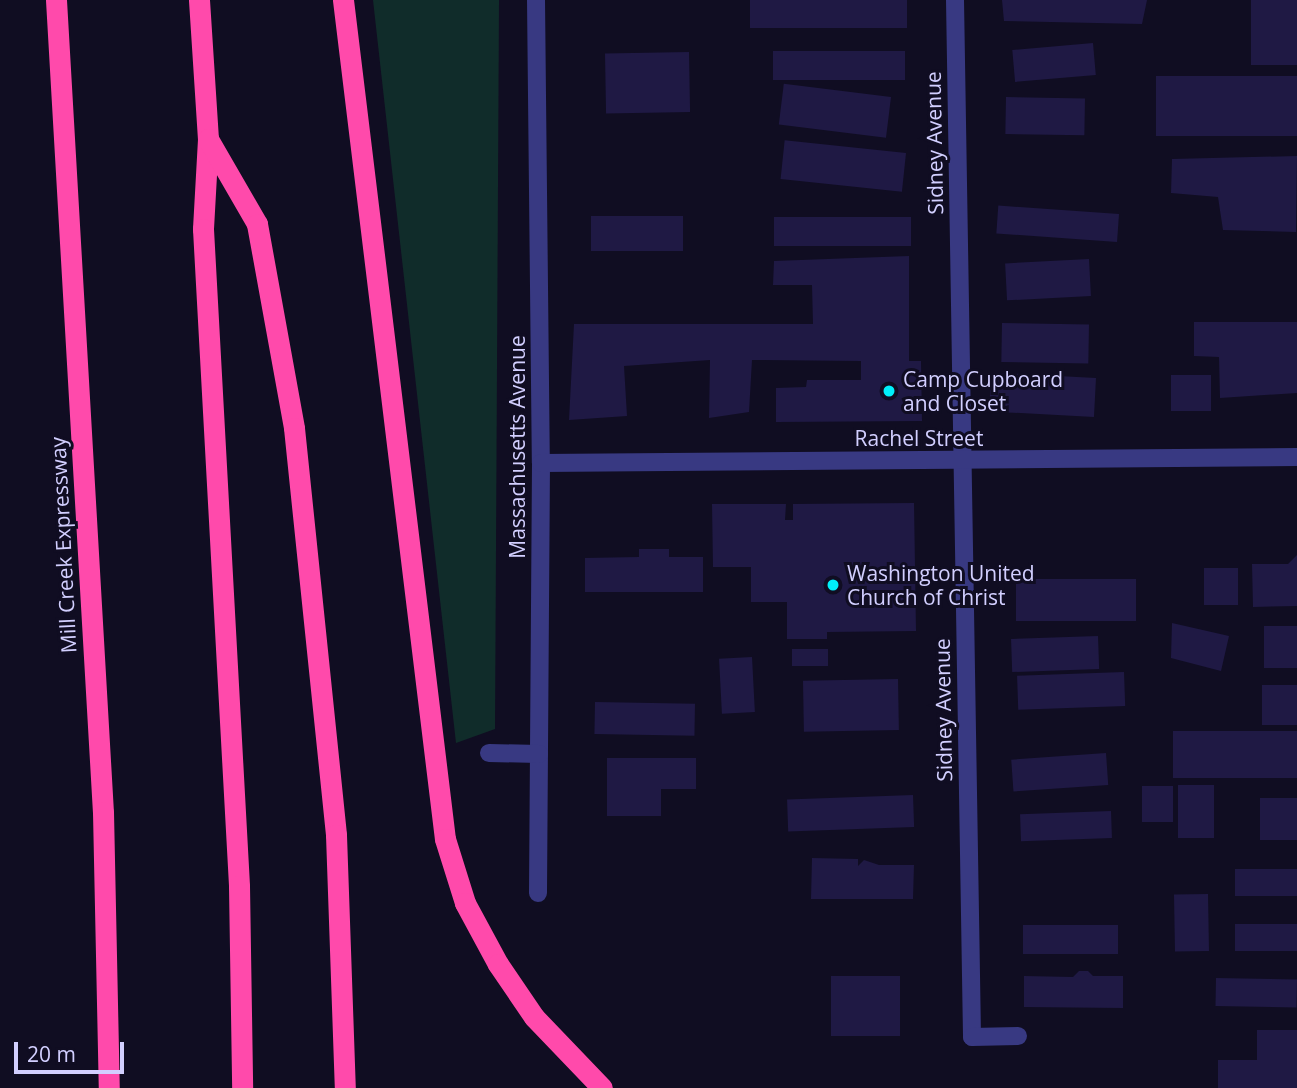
<!DOCTYPE html>
<style>
body{margin:0}
#map{position:relative;width:1297px;height:1088px;overflow:hidden;background:#100d22;font-family:"Open Sans",sans-serif}
div>[style]{position:absolute}
.green>*{inset:0;background:#102c2a}
.building>*{inset:0;background:#1f1944;transform-origin:0 0}
.minor>*{height:18px;margin:-9px;padding:0 9px;transform-origin:9px;border-radius:9px;background:#383982}
.highway>*{height:21px;margin:-10.5px;padding:0 10.5px;transform-origin:10.5px;border-radius:10.5px;background:#ff4aab}
.dots>*{width:19px;height:19px;translate:-50% -50%;box-sizing:border-box;border:4px solid #100d22;border-radius:50%}
span{translate:-50% -50%;white-space:nowrap;text-align:center;line-height:1.15;-webkit-text-stroke:6px #100d22;paint-order:stroke}
.street-label{font-size:21px;color:#d2cfff}
.poi-label{font-size:21px;color:#d2cfff}
.left{translate:0 -50%;text-align:left}
.scale{position:absolute;left:14px;top:1042px;width:110px;height:32px;box-sizing:border-box;border:4px solid #d2cfff;border-top:0;padding-left:9px;font-size:21px;line-height:24px;white-space:nowrap;color:#d2cfff;-webkit-text-stroke:5px #100d22;paint-order:stroke}
</style>
<div id="map">
<div class="green">
<i style="clip-path:polygon(373px 0,499px 0,495px 729px,456px 743px)"></i>
</div>
<div class="building">
<i style="left:750px;top:0;width:157px;height:28px"></i>
<i style="clip-path:polygon(1002px 0,1147px 0,1142px 24px,1004px 21px)"></i>
<i style="left:1251px;top:0;width:46px;height:65px"></i>
<i style="left:1093px;top:43px;width:32px;height:81px;rotate:85deg"></i>
<i style="left:905px;top:51px;width:29px;height:132px;rotate:90deg"></i>
<i style="left:689px;top:52px;width:60px;height:84px;rotate:89deg"></i>
<i style="left:1297px;top:76px;width:60px;height:141px;rotate:90deg"></i>
<i style="left:891px;top:97px;width:41px;height:108px;rotate:97deg"></i>
<i style="left:1006px;top:97px;width:79px;height:37px;rotate:1deg"></i>
<i style="left:906px;top:153px;width:39px;height:122px;rotate:96deg"></i>
<i style="clip-path:polygon(1297px 156px,1296px 232px,1223px 230px,1218px 197px,1171px 193px,1172px 159px)"></i>
<i style="left:1119px;top:214px;width:28px;height:121px;rotate:94deg"></i>
<i style="left:591px;top:216px;width:92px;height:35px"></i>
<i style="left:911px;top:217px;width:29px;height:137px;rotate:90deg"></i>
<i style="clip-path:polygon(909px 256px,909px 361px,921px 361px,922px 421px,776px 422px,776px 388px,806px 387px,807px 380px,861px 380px,861px 361px,752px 360px,749px 412px,709px 418px,710px 360px,624px 366px,627px 416px,569px 420px,574px 324px,813px 324px,812px 285px,773px 285px,774px 261px)"></i>
<i style="left:1089px;top:259px;width:37px;height:84px;rotate:87deg"></i>
<i style="clip-path:polygon(1194px 322px,1297px 322px,1297px 393px,1220px 398px,1219px 357px,1194px 356px)"></i>
<i style="left:1002px;top:323px;width:87px;height:39px;rotate:1deg"></i>
<i style="left:1171px;top:375px;width:40px;height:36px"></i>
<i style="left:1096px;top:378px;width:39px;height:105px;rotate:93deg"></i>
<i style="clip-path:polygon(914px 503px,916px 631px,827px 632px,827px 639px,787px 639px,787px 602px,751px 602px,751px 567px,713px 567px,712px 504px,786px 504px,785px 520px,793px 520px,793px 504px)"></i>
<i style="clip-path:polygon(639px 549px,669px 549px,669px 557px,703px 557px,703px 592px,585px 592px,585px 558px,639px 557px)"></i>
<i style="clip-path:polygon(1297px 555px,1297px 606px,1253px 607px,1252px 564px,1288px 564px)"></i>
<i style="left:1204px;top:568px;width:34px;height:37px"></i>
<i style="left:1136px;top:579px;width:42px;height:120px;rotate:90deg"></i>
<i style="clip-path:polygon(1172px 623px,1229px 636px,1221px 671px,1171px 658px)"></i>
<i style="left:1264px;top:626px;width:33px;height:42px"></i>
<i style="left:1098px;top:636px;width:33px;height:87px;rotate:88deg"></i>
<i style="left:792px;top:649px;width:36px;height:17px"></i>
<i style="left:752px;top:657px;width:55px;height:33px;rotate:87deg"></i>
<i style="left:1124px;top:672px;width:34px;height:107px;rotate:88deg"></i>
<i style="left:898px;top:679px;width:51px;height:95px;rotate:89deg"></i>
<i style="left:1262px;top:685px;width:35px;height:40px"></i>
<i style="left:595px;top:702px;width:100px;height:32px;rotate:1deg"></i>
<i style="left:1297px;top:731px;width:47px;height:124px;rotate:90deg"></i>
<i style="left:1106px;top:753px;width:32px;height:95px;rotate:86deg"></i>
<i style="clip-path:polygon(607px 758px,696px 758px,696px 789px,661px 789px,661px 816px,607px 816px)"></i>
<i style="left:1178px;top:785px;width:36px;height:53px"></i>
<i style="left:1173px;top:786px;width:36px;height:31px;rotate:90deg"></i>
<i style="left:913px;top:795px;width:32px;height:126px;rotate:88deg"></i>
<i style="left:1260px;top:798px;width:37px;height:42px"></i>
<i style="left:1111px;top:811px;width:27px;height:91px;rotate:88deg"></i>
<i style="clip-path:polygon(812px 858px,858px 859px,858px 866px,864px 860px,879px 865px,914px 865px,913px 899px,811px 899px)"></i>
<i style="left:1297px;top:869px;width:27px;height:62px;rotate:90deg"></i>
<i style="left:1208px;top:894px;width:57px;height:34px;rotate:89deg"></i>
<i style="left:1235px;top:924px;width:62px;height:27px"></i>
<i style="left:1023px;top:925px;width:95px;height:29px"></i>
<i style="clip-path:polygon(1079px 971px,1088px 971px,1093px 976px,1123px 976px,1123px 1008px,1024px 1007px,1024px 976px,1073px 977px)"></i>
<i style="left:831px;top:976px;width:69px;height:60px"></i>
<i style="left:1216px;top:978px;width:81px;height:28px;rotate:1deg"></i>
<i style="clip-path:polygon(1257px 1030px,1297px 1030px,1297px 1088px,1218px 1088px,1218px 1060px,1257px 1060px)"></i>
</div>
<div class="minor">
<i style="left:536px;top:0;width:463px;rotate:89.4deg"></i>
<i style="left:541px;top:463px;width:430px;rotate:90.4deg"></i>
<i style="left:955px;top:0;width:1037px;rotate:89.06deg"></i>
<i style="left:972px;top:1037px;width:46px;rotate:-1.2deg"></i>
<i style="left:541px;top:463px;width:756px;rotate:-0.45deg"></i>
<i style="left:489px;top:753px;width:50px;rotate:1.1deg"></i>
</div>
<div class="highway">
<i style="left:56px;top:0;width:813px;rotate:86.69deg"></i>
<i style="left:103px;top:812px;width:276px;rotate:88.8deg"></i>
<i style="left:199px;top:0;width:139px;rotate:86.3deg"></i>
<i style="left:208px;top:139px;width:90px;rotate:93.2deg"></i>
<i style="left:203px;top:229px;width:658px;rotate:86.86deg"></i>
<i style="left:239px;top:886px;width:202px;rotate:89.1deg"></i>
<i style="left:343px;top:0;width:845px;rotate:83.07deg"></i>
<i style="left:445px;top:839px;width:67px;rotate:72.6deg"></i>
<i style="left:465px;top:903px;width:69px;rotate:61.6deg"></i>
<i style="left:498px;top:964px;width:64px;rotate:55.8deg"></i>
<i style="left:534px;top:1017px;width:98px;rotate:46.2deg"></i>
<i style="left:208px;top:139px;width:98px;rotate:60deg"></i>
<i style="left:257px;top:224px;width:207px;rotate:79.7deg"></i>
<i style="left:294px;top:428px;width:409px;rotate:84.1deg"></i>
<i style="left:336px;top:835px;width:253px;rotate:88deg"></i>
</div>
<div class="dots">
<i style="left:889px;top:391px;background:#00effa"></i>
<i style="left:833px;top:585px;background:#00effa"></i>
</div>
<div class="street-label">
<span style="left:934px;top:143px;rotate:-91deg">Sidney Avenue</span>
<span style="left:919px;top:438px">Rachel Street</span>
<span style="left:517px;top:447px;rotate:-90deg">Massachusetts Avenue</span>
<span style="left:63px;top:545px;rotate:-93deg">Mill Creek Expressway</span>
<span style="left:943px;top:710px;rotate:-91deg">Sidney Avenue</span>
</div>
<div class="poi-label">
<span class="left" style="left:903px;top:391px">Camp Cupboard<br>and Closet</span>
<span class="left" style="left:847px;top:585px">Washington United<br>Church of Christ</span>
</div>
<div class="scale">20 m</div>
</div>
